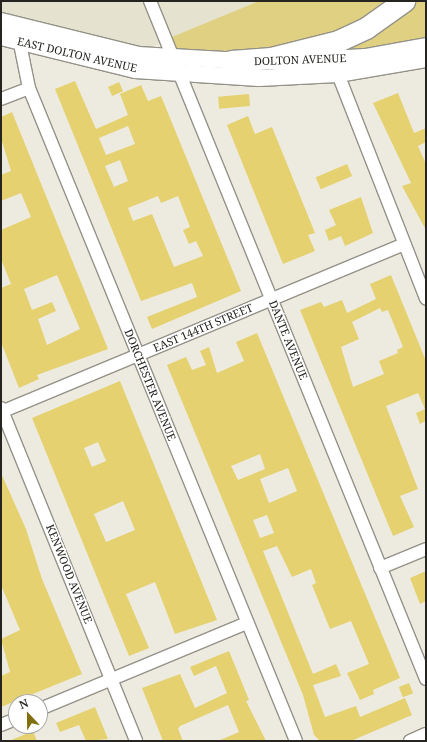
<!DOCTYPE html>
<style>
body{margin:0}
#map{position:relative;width:427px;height:742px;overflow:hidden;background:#edebe0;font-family:"Noto Serif",serif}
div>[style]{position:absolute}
.built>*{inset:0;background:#e5e2cf}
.green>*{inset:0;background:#e0d081}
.building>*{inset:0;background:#e5d16f;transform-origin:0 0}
.roads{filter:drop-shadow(1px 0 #949288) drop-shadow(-1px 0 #949288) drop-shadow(0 1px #949288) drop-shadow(0 -1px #949288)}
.street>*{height:12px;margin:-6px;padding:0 6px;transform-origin:6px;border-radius:6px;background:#fff}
.secondary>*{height:16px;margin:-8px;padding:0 8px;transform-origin:8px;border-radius:8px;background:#fff}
.highway>*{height:21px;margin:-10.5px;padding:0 10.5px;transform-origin:10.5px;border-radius:10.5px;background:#fff}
span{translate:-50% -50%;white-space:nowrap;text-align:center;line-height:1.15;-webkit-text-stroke:3px #fff;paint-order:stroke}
.street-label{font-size:11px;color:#252420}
.frame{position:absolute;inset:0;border:2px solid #252420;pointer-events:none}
.north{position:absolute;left:8px;top:694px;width:40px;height:40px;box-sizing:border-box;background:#fff;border:1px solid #a8a7a6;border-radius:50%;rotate:338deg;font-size:11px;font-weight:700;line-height:16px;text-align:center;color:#252420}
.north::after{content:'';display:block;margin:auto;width:14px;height:18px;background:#816f0d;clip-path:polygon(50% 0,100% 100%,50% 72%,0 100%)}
</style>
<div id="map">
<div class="built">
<i style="clip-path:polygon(1px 1px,259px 1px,148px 48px,1px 16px)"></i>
</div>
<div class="green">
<i style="clip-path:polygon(259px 1px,392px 1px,346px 29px,282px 46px,188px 54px,177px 49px,172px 37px)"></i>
<i style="clip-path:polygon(414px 1px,426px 1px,426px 40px,317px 55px)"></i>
</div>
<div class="building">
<i style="clip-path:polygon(evenodd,75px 81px,96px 129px,128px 115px,120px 94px,141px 85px,148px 101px,161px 96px,241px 291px,152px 329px,147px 317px,197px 297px,192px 283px,141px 301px,55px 89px,75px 81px,128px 126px,135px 144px,106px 155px,99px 138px,128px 126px,75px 81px,120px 160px,128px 181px,114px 187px,105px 166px,120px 160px,75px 81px,158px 196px,161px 203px,178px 196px,190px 227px,183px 230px,189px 244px,196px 241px,203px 256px,174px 267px,152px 214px,133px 221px,128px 208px,158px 196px)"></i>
<i style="left:119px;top:82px;width:10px;height:12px;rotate:66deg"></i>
<i style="clip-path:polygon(398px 93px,414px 133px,426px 128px,426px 142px,418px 146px,426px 164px,426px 230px,402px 186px,411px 183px,373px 103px)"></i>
<i style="left:249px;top:94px;width:12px;height:31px;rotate:85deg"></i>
<i style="clip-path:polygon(evenodd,12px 112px,108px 349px,37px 375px,39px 379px,19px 388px,1px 342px,1px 288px,11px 284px,1px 259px,1px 230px,31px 217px,21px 193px,1px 201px,1px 175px,11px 171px,1px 138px,1px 117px,12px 112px,57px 275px,80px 329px,47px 345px,38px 319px,56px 311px,52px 302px,32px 310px,24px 289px,57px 275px)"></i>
<i style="clip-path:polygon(248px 116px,255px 134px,272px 127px,315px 233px,308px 235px,315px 251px,283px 264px,227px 125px)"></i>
<i style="left:347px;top:164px;width:13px;height:34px;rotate:67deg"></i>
<i style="clip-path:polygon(361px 197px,373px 233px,345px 246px,341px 236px,329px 241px,325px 230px,336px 225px,329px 210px)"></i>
<i style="clip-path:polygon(evenodd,391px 275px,426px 361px,426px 421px,420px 424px,416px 413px,425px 409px,418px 393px,386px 406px,418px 489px,400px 496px,414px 527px,393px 536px,300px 310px,321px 302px,324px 307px,342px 300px,347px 313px,376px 299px,370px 284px,391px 275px,380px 308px,382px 312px,388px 310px,403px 347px,397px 350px,398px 353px,379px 361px,384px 374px,353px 387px,341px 347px,359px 339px,352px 322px,380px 308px)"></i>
<i style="clip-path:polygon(evenodd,257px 333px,400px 678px,373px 690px,374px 694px,360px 700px,347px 673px,369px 664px,351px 621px,330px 629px,312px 585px,316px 583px,311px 569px,292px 577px,277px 546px,263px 551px,313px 674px,336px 664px,341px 676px,313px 685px,325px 717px,356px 706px,360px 717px,405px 698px,412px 715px,351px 741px,320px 741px,314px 735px,303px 695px,167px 365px,186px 357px,192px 370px,206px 365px,200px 351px,209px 347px,217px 373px,244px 361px,236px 342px,257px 333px,260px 454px,265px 469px,238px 480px,231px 466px,260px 454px,257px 333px,288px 468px,297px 491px,269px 503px,260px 479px,288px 468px,257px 333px,267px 515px,274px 533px,260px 538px,253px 520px,267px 515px)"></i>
<i style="clip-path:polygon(evenodd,120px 381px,217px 620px,175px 634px,155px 582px,126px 594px,149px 648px,129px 656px,32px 418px,120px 381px,98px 442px,106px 461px,92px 467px,84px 448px,98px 442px,120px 381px,123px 501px,135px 530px,106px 542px,94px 514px,123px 501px)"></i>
<i style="clip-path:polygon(1px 473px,26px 529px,42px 579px,82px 674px,1px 707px,1px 676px,10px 672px,1px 639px,20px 630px,1px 585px)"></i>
<i style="clip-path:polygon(426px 571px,426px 601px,420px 604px,410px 578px)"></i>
<i style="clip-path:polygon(229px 651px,249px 700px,246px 701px,266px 741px,218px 741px,239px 732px,228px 705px,180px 726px,178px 729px,183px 741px,163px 741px,142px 688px,180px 674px,195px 708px,227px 693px,216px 666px,194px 676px,190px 667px)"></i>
<i style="left:409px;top:683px;width:11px;height:11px;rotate:68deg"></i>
<i style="clip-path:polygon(95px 707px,108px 739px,86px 741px,79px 725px,60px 732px,56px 723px)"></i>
<i style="clip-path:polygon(33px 731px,37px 741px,9px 741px)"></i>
</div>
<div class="roads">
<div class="street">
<i style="left:150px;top:1px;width:732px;rotate:67.85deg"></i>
<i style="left:18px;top:34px;width:55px;rotate:78.5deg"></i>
<i style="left:29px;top:88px;width:705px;rotate:67.76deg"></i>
<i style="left:338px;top:74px;width:241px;rotate:68.6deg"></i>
<i style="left:1px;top:99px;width:30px;rotate:-21deg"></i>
<i style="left:1px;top:408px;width:359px;rotate:67.9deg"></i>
<i style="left:1px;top:412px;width:437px;rotate:-22.6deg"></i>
<i style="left:380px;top:568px;width:50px;rotate:-22.4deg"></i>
<i style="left:40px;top:709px;width:224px;rotate:-22.6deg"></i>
<i style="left:1px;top:725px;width:16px;rotate:-22deg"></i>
<i style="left:410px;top:741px;width:17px;rotate:-24deg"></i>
</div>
<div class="secondary">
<i style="left:1px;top:21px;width:141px;rotate:13.9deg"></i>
<i style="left:138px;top:55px;width:104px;rotate:3.3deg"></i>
<i style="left:1px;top:37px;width:138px;rotate:13.8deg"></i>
<i style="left:135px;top:70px;width:124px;rotate:3.7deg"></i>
<i style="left:259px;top:78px;width:79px;rotate:-2.9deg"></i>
<i style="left:338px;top:74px;width:89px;rotate:-9.7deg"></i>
<i style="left:277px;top:62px;width:88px;rotate:-3.3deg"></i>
<i style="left:365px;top:57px;width:62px;rotate:-10.2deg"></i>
</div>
<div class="highway">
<i style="left:231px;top:61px;width:40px;rotate:-4.3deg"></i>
<i style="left:271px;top:58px;width:69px;rotate:-14.2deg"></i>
<i style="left:338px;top:41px;width:31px;rotate:-25deg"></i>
<i style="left:366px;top:28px;width:47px;rotate:-35.4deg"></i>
</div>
</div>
<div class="street-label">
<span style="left:77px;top:55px;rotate:13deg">EAST DOLTON AVENUE</span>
<span style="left:300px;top:60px;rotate:-2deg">DOLTON AVENUE</span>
<span style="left:203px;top:328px;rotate:-23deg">EAST 144TH STREET</span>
<span style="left:288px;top:340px;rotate:68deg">DANTE AVENUE</span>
<span style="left:150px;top:385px;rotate:68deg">DORCHESTER AVENUE</span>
<span style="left:69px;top:574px;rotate:68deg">KENWOOD AVENUE</span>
</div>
<div class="frame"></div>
<div class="north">N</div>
</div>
